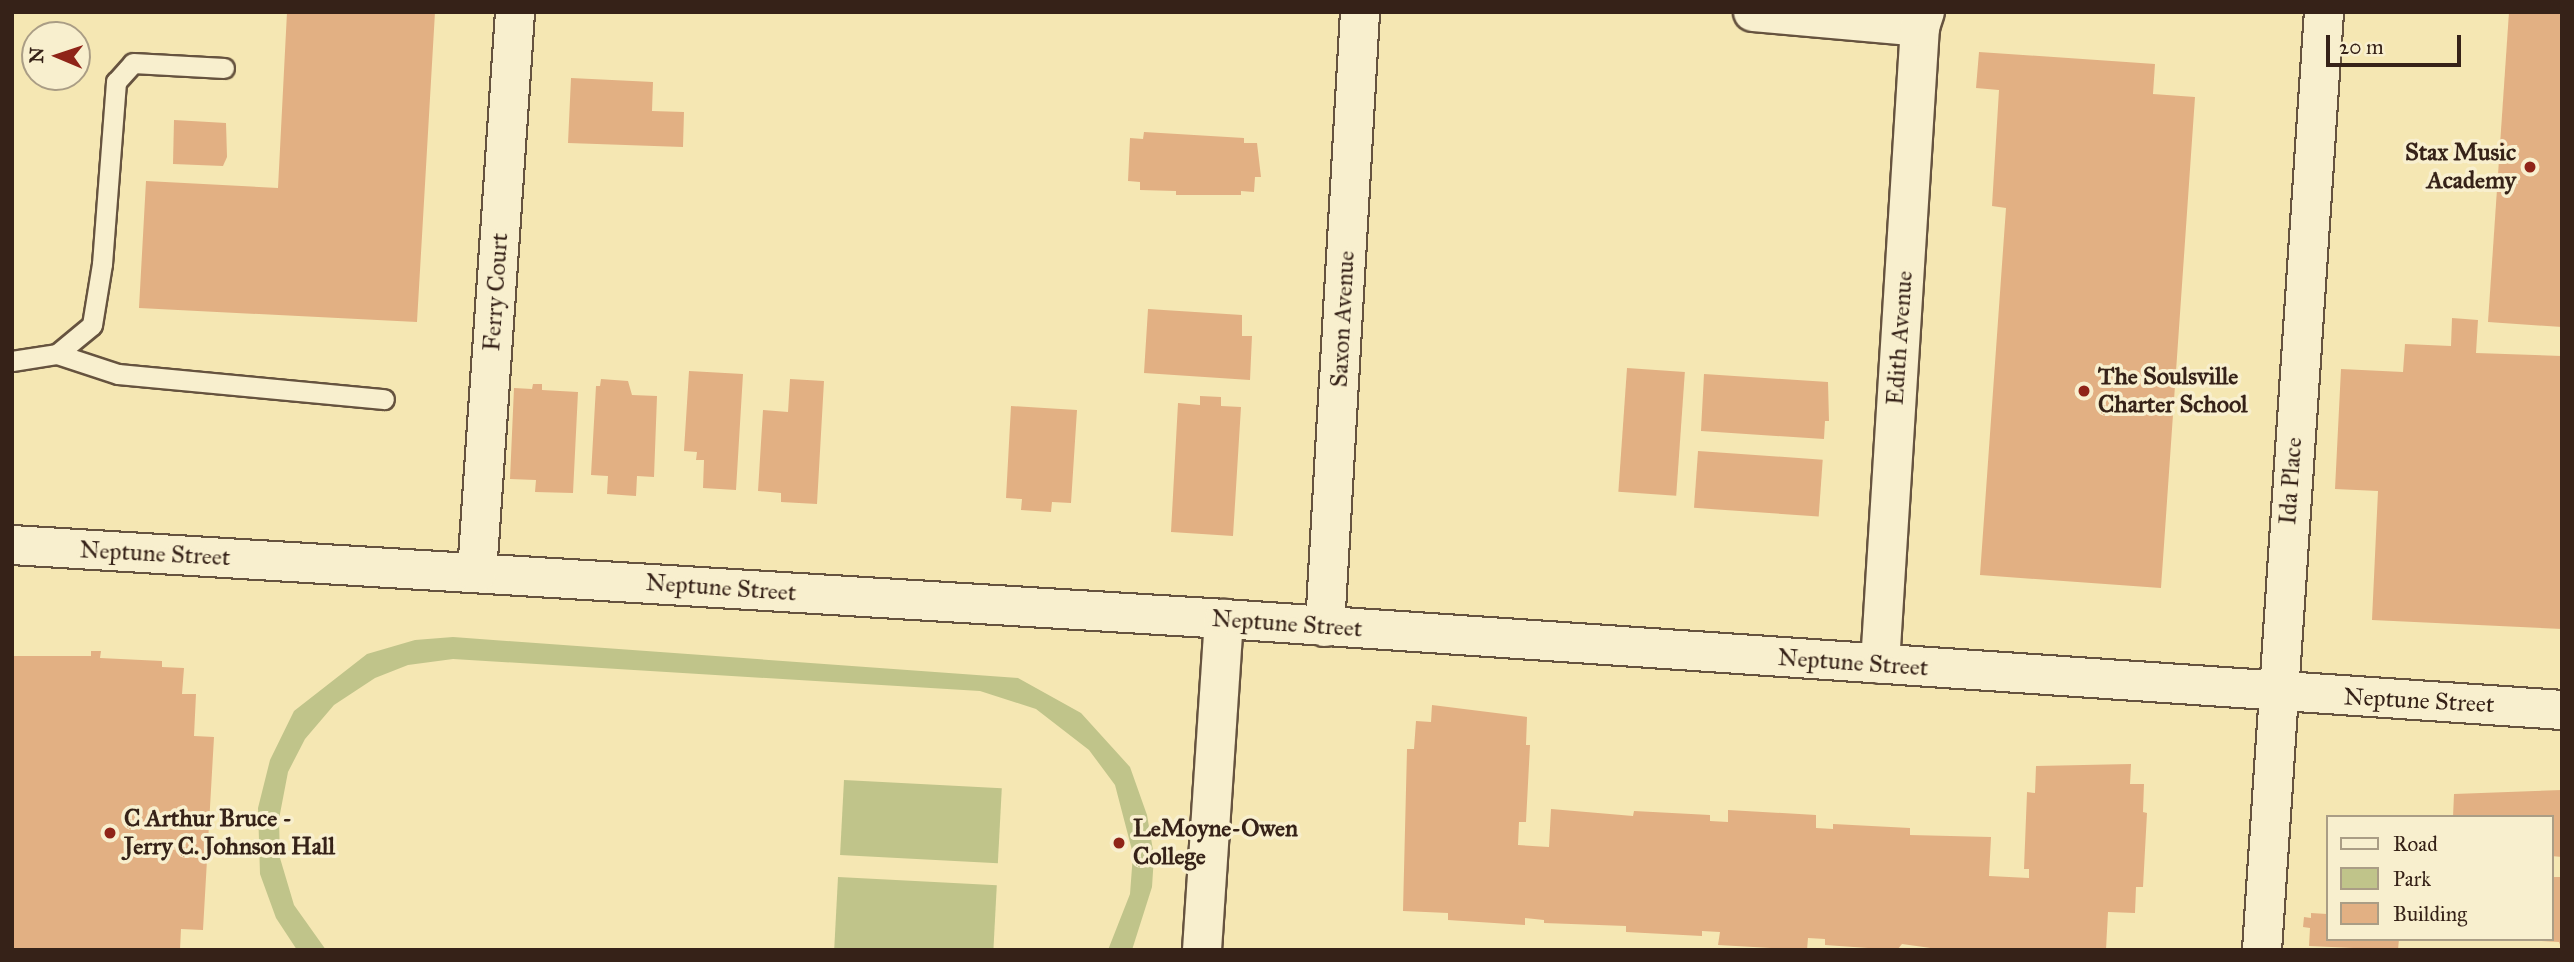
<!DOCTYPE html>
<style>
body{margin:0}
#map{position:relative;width:2574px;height:962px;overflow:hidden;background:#f5e7b3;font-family:"IM FELL Great Primer",serif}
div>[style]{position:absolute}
.green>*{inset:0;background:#c0c48a;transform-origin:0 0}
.building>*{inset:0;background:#e2b083;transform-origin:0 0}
.roads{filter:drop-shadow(2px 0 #66533f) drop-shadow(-2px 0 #66533f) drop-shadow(0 2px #66533f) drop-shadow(0 -2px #66533f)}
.lane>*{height:19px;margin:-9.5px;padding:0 9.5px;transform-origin:9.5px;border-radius:9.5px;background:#f8efce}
.street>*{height:38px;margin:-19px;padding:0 19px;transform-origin:19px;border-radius:19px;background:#f8efce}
.dots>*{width:19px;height:19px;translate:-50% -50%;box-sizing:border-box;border:4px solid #f8efce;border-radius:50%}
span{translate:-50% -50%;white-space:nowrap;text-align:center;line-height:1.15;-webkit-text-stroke:7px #f8efce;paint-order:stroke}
.poi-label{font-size:24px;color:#362218;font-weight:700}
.right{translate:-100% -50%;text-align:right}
.left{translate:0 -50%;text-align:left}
.street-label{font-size:24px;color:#362218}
.frame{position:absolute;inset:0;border:14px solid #362218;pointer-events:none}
.legend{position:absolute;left:2326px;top:815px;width:228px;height:126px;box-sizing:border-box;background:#f8efce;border:2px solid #aa9d85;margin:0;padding:9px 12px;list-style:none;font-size:21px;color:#362218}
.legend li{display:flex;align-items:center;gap:14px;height:35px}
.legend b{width:35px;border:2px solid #aa9d85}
.north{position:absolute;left:21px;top:21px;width:70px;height:70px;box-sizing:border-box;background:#f8efce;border:2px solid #aa9d85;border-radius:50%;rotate:272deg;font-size:19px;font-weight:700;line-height:28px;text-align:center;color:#362218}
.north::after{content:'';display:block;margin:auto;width:24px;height:32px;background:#8f2418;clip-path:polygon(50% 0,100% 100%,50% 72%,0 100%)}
.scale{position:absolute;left:2326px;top:35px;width:135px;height:32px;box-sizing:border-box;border:4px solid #362218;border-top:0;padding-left:9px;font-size:21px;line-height:24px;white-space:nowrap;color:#362218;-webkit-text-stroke:5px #f8efce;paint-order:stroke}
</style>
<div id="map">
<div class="green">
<i style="clip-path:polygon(453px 637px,1018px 678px,1081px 713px,1130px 767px,1147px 815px,1154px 856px,1152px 887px,1132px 950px,1108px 950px,1130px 894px,1133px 854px,1115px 785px,1089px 750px,1036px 709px,980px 691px,453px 659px,408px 665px,375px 678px,334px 705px,305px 739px,288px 772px,279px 819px,280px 858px,294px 905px,326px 950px,297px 950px,276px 918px,260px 874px,258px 808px,270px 760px,294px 711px,367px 654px,415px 640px)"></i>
<i style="left:844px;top:780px;width:158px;height:75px;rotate:3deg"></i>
<i style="left:838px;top:877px;width:159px;height:73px;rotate:3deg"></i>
</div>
<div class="building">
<i style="clip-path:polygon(287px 12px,435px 12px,417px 322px,139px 308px,146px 181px,278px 188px)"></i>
<i style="clip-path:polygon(2509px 12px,2562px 12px,2562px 327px,2488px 322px)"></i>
<i style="clip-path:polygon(1979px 52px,2155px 64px,2153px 94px,2195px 97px,2161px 588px,1980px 575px,2006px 208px,1992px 206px,1999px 90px,1976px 88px)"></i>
<i style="clip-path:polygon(571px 78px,653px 82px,652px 111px,684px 112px,683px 147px,568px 143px)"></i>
<i style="clip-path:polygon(174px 120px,226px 123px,227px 157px,223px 166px,173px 164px)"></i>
<i style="clip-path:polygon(1144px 132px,1244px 138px,1244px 143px,1257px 143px,1261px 177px,1255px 177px,1254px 192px,1241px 191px,1241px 195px,1176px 195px,1176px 191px,1140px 190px,1140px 182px,1128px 181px,1130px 138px,1143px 139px)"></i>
<i style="clip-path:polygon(1148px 309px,1242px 315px,1242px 336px,1252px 336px,1250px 380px,1144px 373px)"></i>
<i style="clip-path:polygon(2452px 318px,2478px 320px,2476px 353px,2562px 356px,2562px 629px,2372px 620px,2378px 491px,2335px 489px,2341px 369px,2403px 372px,2405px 344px,2451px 346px)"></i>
<i style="left:1627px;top:368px;width:58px;height:124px;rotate:4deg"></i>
<i style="clip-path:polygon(689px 371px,743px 374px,736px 490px,703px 488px,704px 460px,696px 460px,697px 452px,684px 451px)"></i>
<i style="clip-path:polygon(1704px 374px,1828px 382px,1829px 421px,1825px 421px,1824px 439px,1701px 431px)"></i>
<i style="clip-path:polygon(601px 379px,628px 381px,632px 395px,657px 396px,654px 477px,637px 476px,636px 496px,607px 494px,608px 476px,591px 475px,596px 386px,600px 386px)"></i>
<i style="clip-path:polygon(790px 379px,824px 381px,817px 504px,781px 502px,781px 493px,758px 491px,763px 410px,788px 412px)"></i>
<i style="clip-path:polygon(533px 384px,542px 384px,542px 390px,578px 392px,573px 493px,535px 492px,536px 480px,510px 479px,514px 388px,532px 389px)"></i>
<i style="clip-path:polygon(1200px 396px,1221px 397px,1221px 406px,1241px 407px,1233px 536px,1171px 532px,1178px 403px,1200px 405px)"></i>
<i style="clip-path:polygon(1011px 406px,1077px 410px,1071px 503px,1052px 502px,1051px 512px,1021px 510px,1022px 499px,1006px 498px)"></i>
<i style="left:1698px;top:451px;width:125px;height:57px;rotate:4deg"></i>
<i style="clip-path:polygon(91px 651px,101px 651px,100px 658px,162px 661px,162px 667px,184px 668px,182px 694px,196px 694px,194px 736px,214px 737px,203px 930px,181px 929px,180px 950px,12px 950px,12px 656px,91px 656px)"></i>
<i style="clip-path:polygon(1432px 705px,1527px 717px,1526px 745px,1530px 745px,1526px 822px,1519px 822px,1518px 845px,1549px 847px,1551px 809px,1633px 816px,1634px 811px,1710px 815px,1710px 821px,1728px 822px,1728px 810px,1816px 815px,1816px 828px,1833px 829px,1833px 824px,1910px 828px,1910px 835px,1991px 837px,1989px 876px,2029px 878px,2029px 869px,2024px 869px,2027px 792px,2035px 793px,2036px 766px,2131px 764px,2130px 784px,2144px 784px,2143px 812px,2147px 813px,2143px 887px,2136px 887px,2135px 913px,2108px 912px,2106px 950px,1945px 950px,1902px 944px,1897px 950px,1825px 945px,1825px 939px,1808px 938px,1807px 950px,1718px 945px,1720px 932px,1702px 931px,1702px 936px,1626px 932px,1626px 926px,1544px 923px,1544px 920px,1525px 918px,1525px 925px,1448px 920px,1448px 913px,1403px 911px,1407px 749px,1414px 749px,1416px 721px,1431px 722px)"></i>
<i style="clip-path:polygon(2562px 790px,2562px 857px,2551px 856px,2551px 817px,2453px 817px,2454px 794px)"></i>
<i style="clip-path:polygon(2551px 877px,2562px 877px,2562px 950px,2559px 942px,2541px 941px,2551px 939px)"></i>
<i style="clip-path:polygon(2311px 913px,2327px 914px,2327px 939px,2399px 939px,2398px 950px,2309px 946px,2310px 928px,2303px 927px,2304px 917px,2311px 918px)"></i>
</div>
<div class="roads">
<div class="lane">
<i style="left:57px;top:354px;width:64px;rotate:18.2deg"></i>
<i style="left:118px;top:374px;width:267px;rotate:5.4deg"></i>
<i style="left:12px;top:361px;width:46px;rotate:-8.8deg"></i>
<i style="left:57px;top:354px;width:45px;rotate:-39.6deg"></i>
<i style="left:92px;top:325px;width:62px;rotate:-80.7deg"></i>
<i style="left:102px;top:264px;width:183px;rotate:-85.6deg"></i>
<i style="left:116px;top:82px;width:25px;rotate:-48deg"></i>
<i style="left:133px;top:63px;width:91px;rotate:3.1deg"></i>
</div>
<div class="street">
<i style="left:1753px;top:12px;width:168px;rotate:5.1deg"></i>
<i style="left:12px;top:545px;width:1214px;rotate:3.49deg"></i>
<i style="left:1224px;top:619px;width:1341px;rotate:3.89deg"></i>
<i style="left:477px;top:573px;width:562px;rotate:-86.12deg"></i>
<i style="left:1325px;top:627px;width:616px;rotate:-86.74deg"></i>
<i style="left:1880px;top:664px;width:638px;rotate:-86.41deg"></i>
<i style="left:1920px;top:27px;width:16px;rotate:-72deg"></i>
<i style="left:1202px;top:950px;width:332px;rotate:-86.2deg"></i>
<i style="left:2262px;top:950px;width:940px;rotate:-86.22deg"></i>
</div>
</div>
<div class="dots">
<i style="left:2530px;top:167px;background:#8f2418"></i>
<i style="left:2084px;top:391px;background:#8f2418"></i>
<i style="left:110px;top:833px;background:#8f2418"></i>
<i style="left:1119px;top:843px;background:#8f2418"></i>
</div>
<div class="poi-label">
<span class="right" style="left:2516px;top:167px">Stax Music<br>Academy</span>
<span class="left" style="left:2098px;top:391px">The Soulsville<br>Charter School</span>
<span class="left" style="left:124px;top:833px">C Arthur Bruce -<br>Jerry C. Johnson Hall</span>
<span class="left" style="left:1133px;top:843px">LeMoyne-Owen<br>College</span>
</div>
<div class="street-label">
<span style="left:496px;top:292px;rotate:-86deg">Ferry Court</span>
<span style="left:1343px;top:319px;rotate:-87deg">Saxon Avenue</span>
<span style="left:1900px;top:338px;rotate:-86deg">Edith Avenue</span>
<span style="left:2291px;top:481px;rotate:-86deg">Ida Place</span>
<span style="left:155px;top:554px;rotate:3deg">Neptune Street</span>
<span style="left:721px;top:588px;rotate:4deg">Neptune Street</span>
<span style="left:1287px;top:624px;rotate:4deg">Neptune Street</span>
<span style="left:1853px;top:663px;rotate:4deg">Neptune Street</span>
<span style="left:2419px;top:701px;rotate:3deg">Neptune Street</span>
</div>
<div class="frame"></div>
<ul class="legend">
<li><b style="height:9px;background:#f8efce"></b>Road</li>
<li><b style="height:19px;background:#c0c48a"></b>Park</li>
<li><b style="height:19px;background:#e2b083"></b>Building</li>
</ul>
<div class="north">N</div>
<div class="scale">20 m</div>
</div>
